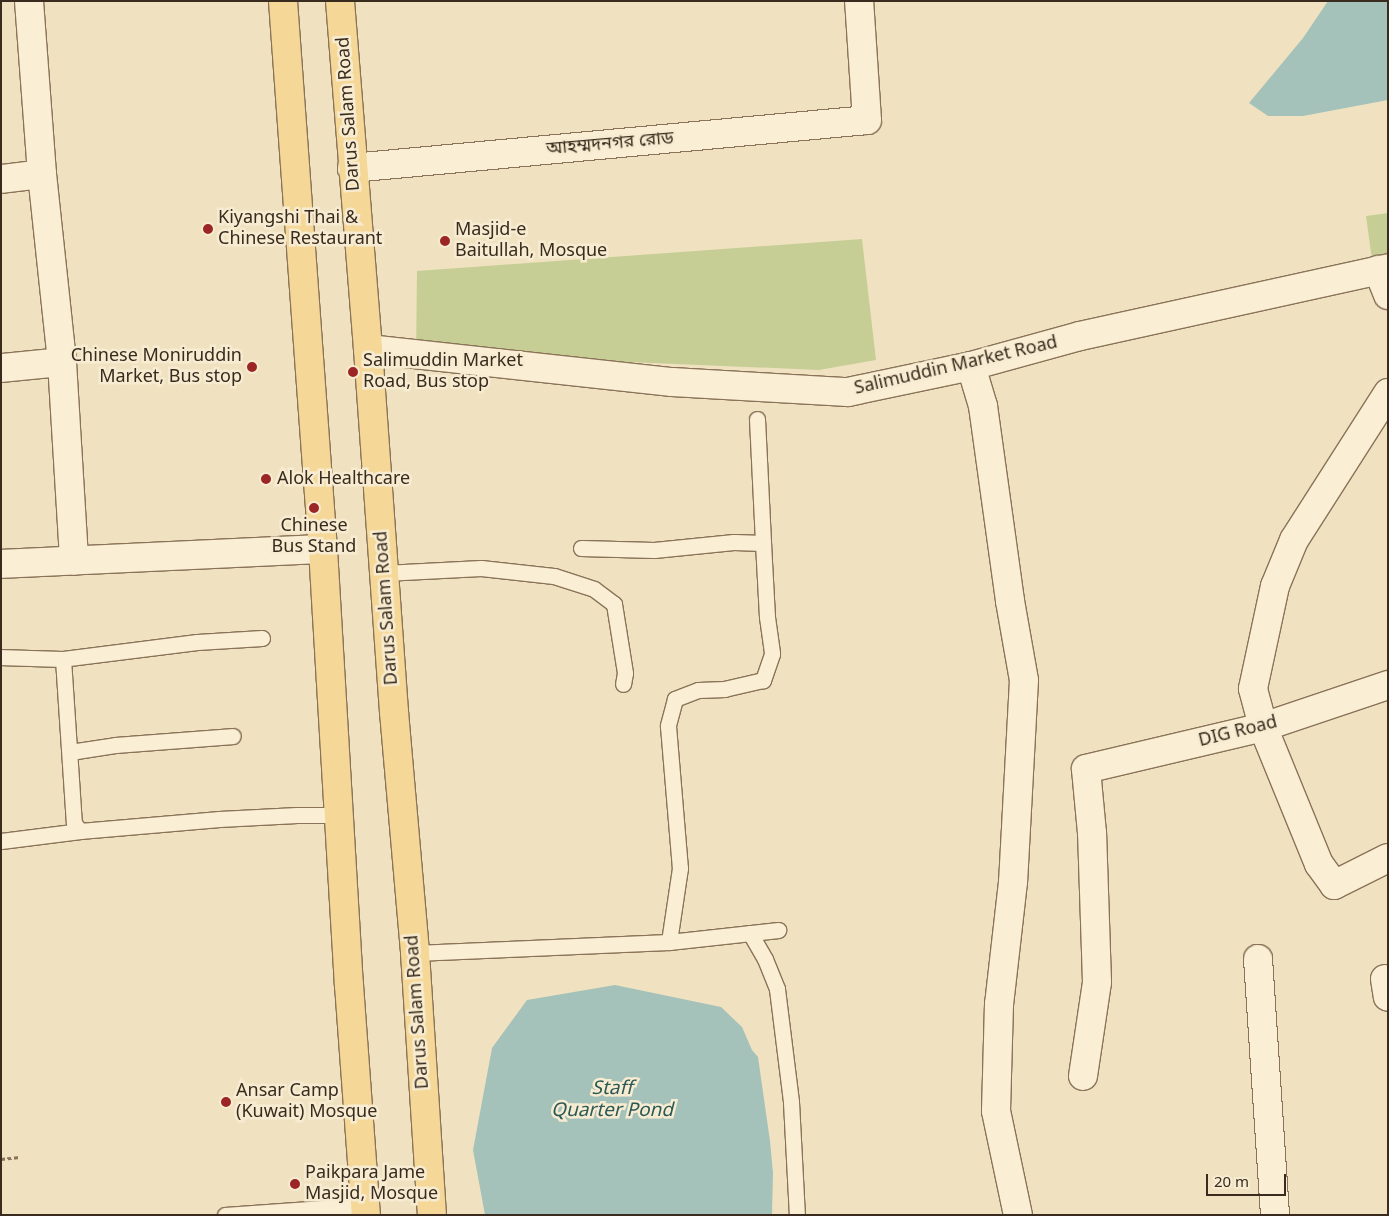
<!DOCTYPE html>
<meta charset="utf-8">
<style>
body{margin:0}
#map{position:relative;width:1389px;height:1216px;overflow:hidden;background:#f0e2c1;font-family:Georgia,"Noto Sans Bengali",serif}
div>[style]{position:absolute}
.green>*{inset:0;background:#c7ce95}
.water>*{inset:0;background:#a4c2b9}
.path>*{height:3px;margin-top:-1.5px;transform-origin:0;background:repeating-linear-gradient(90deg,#8a7358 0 4px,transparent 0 6.5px)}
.roads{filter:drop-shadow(1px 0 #8a7358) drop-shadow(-1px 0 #8a7358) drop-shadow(0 1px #8a7358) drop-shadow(0 -1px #8a7358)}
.lane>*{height:15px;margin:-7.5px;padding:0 7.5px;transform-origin:7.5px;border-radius:7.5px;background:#faefd5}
.street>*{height:28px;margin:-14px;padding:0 14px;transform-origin:14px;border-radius:14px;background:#faefd5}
.primary>*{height:28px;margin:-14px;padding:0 14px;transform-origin:14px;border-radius:14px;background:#f5d897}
.dots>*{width:14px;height:14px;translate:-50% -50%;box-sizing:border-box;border:2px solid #f7ecd1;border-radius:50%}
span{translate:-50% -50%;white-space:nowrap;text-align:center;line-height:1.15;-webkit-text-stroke:5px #f7ecd1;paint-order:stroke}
.street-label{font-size:18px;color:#392b1d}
.poi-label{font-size:18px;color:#392b1d}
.left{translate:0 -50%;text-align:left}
.right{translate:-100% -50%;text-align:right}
.water-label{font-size:19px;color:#2b5957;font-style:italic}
.frame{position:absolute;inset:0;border:2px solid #392b1d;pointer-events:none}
.scale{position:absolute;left:1206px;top:1174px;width:80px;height:22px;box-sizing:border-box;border:2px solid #392b1d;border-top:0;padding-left:6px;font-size:15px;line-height:18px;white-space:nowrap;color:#392b1d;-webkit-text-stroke:4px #f7ecd1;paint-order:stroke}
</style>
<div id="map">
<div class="green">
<i style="clip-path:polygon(1388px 213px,1388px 257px,1372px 260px,1366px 216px)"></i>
<i style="clip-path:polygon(862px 239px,876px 360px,819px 370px,416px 353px,417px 271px)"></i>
</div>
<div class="water">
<i style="clip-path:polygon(1328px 1px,1388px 1px,1388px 100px,1303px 116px,1268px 116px,1249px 103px,1303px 38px)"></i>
<i style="clip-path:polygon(615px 985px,721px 1007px,742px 1027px,752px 1050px,758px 1057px,770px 1141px,773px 1173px,772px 1215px,485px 1215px,473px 1150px,492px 1048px,527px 1000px)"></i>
</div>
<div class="path">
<i style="left:1px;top:1159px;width:19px;rotate:-6deg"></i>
</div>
<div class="roads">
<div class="lane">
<i style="left:757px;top:419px;width:124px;rotate:87.2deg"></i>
<i style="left:581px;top:548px;width:73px;rotate:1.6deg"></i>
<i style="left:654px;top:550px;width:80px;rotate:-5.7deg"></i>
<i style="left:734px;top:542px;width:29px;rotate:2deg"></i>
<i style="left:763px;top:543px;width:74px;rotate:86.9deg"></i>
<i style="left:767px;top:617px;width:37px;rotate:82deg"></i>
<i style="left:772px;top:654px;width:28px;rotate:109deg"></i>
<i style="left:763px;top:680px;width:39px;rotate:167deg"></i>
<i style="left:725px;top:689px;width:27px;rotate:178deg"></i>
<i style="left:698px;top:690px;width:25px;rotate:159deg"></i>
<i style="left:675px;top:699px;width:28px;rotate:105deg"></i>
<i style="left:668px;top:726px;width:143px;rotate:85.2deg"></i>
<i style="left:680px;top:868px;width:75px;rotate:98.5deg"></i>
<i style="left:384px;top:573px;width:97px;rotate:-3deg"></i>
<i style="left:481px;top:568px;width:73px;rotate:6.3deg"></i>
<i style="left:554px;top:576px;width:42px;rotate:18deg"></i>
<i style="left:594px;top:589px;width:25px;rotate:37deg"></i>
<i style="left:614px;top:604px;width:70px;rotate:80.9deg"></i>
<i style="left:625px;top:673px;width:11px;rotate:100deg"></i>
<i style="left:262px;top:638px;width:65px;rotate:176.5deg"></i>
<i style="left:197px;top:642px;width:135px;rotate:172.8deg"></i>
<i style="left:63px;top:659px;width:164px;rotate:86.2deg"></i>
<i style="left:74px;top:823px;width:10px;rotate:53deg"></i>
<i style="left:80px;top:831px;width:140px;rotate:-4.9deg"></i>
<i style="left:219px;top:819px;width:78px;rotate:-2.9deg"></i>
<i style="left:297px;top:815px;width:42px"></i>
<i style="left:1px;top:657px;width:62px;rotate:1.8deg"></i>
<i style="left:70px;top:752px;width:47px;rotate:-8.7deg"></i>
<i style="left:116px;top:745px;width:117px;rotate:-4.4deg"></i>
<i style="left:1px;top:841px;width:80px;rotate:-7.2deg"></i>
<i style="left:750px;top:933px;width:30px;rotate:60deg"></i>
<i style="left:765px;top:959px;width:32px;rotate:68deg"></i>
<i style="left:777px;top:989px;width:114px;rotate:82.9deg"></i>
<i style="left:791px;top:1102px;width:113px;rotate:87deg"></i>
<i style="left:415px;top:953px;width:254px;rotate:-2.5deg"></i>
<i style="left:669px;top:942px;width:110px;rotate:-6.3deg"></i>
<i style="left:225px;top:1215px;width:141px;rotate:-4.1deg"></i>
</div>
<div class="street">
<i style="left:29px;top:1px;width:173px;rotate:85.7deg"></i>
<i style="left:42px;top:174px;width:189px;rotate:83.9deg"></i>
<i style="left:62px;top:362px;width:199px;rotate:86.5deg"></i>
<i style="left:352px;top:168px;width:517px;rotate:-5.32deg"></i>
<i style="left:867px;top:120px;width:119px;rotate:-93.8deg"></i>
<i style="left:1px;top:179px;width:41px;rotate:-7deg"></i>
<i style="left:1378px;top:270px;width:27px;rotate:68deg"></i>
<i style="left:368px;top:349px;width:306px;rotate:6.2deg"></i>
<i style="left:672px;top:382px;width:176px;rotate:3.3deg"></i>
<i style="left:848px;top:392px;width:126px;rotate:-11.9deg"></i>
<i style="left:971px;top:366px;width:113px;rotate:-15.4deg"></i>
<i style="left:1080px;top:336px;width:315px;rotate:-12.4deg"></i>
<i style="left:971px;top:366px;width:42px;rotate:73.3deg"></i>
<i style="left:983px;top:406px;width:197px;rotate:82.1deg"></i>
<i style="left:1010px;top:601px;width:80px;rotate:80deg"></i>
<i style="left:1024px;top:680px;width:202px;rotate:93.1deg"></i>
<i style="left:1013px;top:882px;width:123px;rotate:96.5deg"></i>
<i style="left:999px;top:1004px;width:107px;rotate:91.6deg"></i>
<i style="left:996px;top:1111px;width:106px;rotate:78.1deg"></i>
<i style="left:1px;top:368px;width:61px;rotate:-5.6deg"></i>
<i style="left:1388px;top:393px;width:174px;rotate:122.6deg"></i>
<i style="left:1294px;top:540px;width:50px;rotate:112.4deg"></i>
<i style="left:1275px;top:586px;width:105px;rotate:102.1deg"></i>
<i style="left:1253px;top:689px;width:39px;rotate:75deg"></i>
<i style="left:1263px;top:727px;width:148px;rotate:67.8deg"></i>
<i style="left:1319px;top:864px;width:26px;rotate:54deg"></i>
<i style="left:1334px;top:885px;width:60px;rotate:-26.6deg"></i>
<i style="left:1px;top:564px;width:322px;rotate:-2.7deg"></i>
<i style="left:1258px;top:959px;width:257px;rotate:86.2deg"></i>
<i style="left:1385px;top:979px;width:18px;rotate:81deg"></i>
<i style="left:1083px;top:1076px;width:95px;rotate:-81.5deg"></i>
<i style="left:1097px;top:982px;width:149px;rotate:-91.9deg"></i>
<i style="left:1092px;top:833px;width:64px;rotate:-95.4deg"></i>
<i style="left:1086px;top:769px;width:182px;rotate:-13.3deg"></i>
<i style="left:1263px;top:727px;width:132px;rotate:-18.6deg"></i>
</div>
<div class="primary">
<i style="left:283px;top:1px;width:549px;rotate:85.83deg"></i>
<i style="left:323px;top:549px;width:437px;rotate:86.6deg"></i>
<i style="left:349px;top:985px;width:231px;rotate:85.8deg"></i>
<i style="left:340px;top:1px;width:349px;rotate:85.4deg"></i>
<i style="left:368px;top:349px;width:364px;rotate:85.9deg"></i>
<i style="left:394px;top:712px;width:242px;rotate:85deg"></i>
<i style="left:415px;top:953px;width:263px;rotate:86.3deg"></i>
</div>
</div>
<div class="dots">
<i style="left:208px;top:229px;background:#9b2625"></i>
<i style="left:445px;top:241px;background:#9b2625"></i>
<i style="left:252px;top:367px;background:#9b2625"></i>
<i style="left:353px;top:372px;background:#9b2625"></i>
<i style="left:266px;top:479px;background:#9b2625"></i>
<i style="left:314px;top:508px;background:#9b2625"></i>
<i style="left:226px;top:1102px;background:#9b2625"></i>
<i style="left:295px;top:1184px;background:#9b2625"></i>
</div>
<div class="street-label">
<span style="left:349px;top:114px;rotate:-94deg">Darus Salam Road</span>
<span style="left:610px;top:144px;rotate:-5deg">আহম্মদনগর রোড</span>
<span style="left:956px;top:366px;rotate:-13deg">Salimuddin Market Road</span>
<span style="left:387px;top:608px;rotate:-94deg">Darus Salam Road</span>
<span style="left:1238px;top:732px;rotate:-14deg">DIG Road</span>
<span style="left:418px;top:1012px;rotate:-94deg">Darus Salam Road</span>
</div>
<div class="poi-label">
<span class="left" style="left:218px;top:229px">Kiyangshi Thai &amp;<br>Chinese Restaurant</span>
<span class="left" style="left:455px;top:241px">Masjid-e<br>Baitullah, Mosque</span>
<span class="right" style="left:242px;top:367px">Chinese Moniruddin<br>Market, Bus stop</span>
<span class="left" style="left:363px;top:372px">Salimuddin Market<br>Road, Bus stop</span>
<span class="left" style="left:277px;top:479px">Alok Healthcare</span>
<span style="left:314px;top:537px">Chinese<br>Bus Stand</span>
<span class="left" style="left:236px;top:1102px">Ansar Camp<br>(Kuwait) Mosque</span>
<span class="left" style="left:305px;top:1184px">Paikpara Jame<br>Masjid, Mosque</span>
</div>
<div class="water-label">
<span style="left:612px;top:1101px">Staff<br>Quarter Pond</span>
</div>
<div class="frame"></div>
<div class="scale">20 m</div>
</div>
